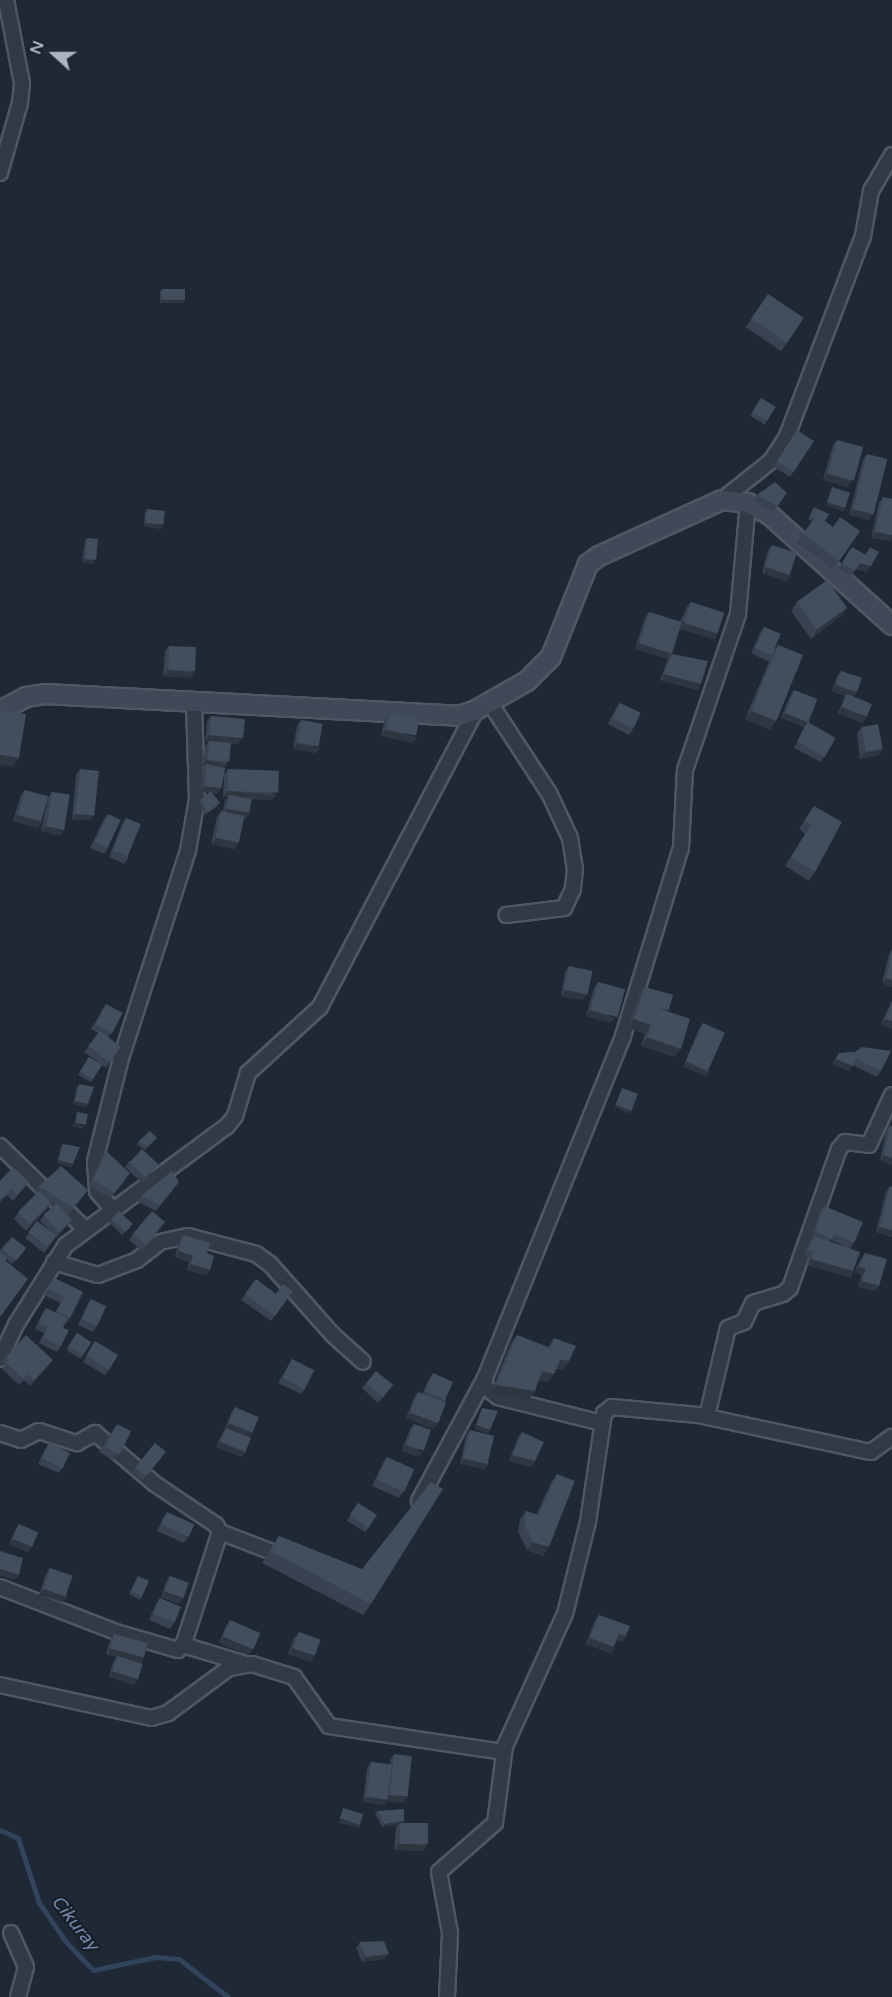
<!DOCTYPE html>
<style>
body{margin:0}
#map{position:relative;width:892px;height:1997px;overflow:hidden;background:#1f2835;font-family:"Varela Round",sans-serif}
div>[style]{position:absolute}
.stream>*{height:5px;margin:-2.5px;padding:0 2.5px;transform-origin:2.5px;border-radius:2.5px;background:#32435c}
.roads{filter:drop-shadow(2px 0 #505764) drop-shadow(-2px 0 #505764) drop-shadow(0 2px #505764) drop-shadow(0 -2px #505764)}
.street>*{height:14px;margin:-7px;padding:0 7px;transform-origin:7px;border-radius:7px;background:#323a45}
.secondary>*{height:18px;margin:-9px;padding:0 9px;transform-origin:9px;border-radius:9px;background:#404958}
.wall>*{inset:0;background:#394250;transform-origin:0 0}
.shaded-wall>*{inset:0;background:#2e3641;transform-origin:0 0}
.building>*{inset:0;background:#424d5d;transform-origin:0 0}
span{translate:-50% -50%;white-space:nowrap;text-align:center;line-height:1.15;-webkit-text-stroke:4.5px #181f2a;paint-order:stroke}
.water-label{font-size:18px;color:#748aab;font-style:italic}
.north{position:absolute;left:24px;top:24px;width:60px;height:60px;-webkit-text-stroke:4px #181f2a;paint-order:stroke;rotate:291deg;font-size:16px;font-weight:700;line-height:24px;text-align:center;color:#acb4c3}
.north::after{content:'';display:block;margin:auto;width:21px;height:27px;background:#acb4c3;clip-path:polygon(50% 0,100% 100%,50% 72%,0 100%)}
</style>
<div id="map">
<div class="stream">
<i style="left:0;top:1830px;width:20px;rotate:24deg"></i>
<i style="left:18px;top:1838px;width:68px;rotate:72.1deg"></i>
<i style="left:39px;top:1903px;width:47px;rotate:55.3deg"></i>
<i style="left:66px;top:1942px;width:39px;rotate:46deg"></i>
<i style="left:93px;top:1970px;width:64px;rotate:-11.7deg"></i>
<i style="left:156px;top:1957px;width:23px;rotate:5deg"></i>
<i style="left:179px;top:1959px;width:62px;rotate:37.8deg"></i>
</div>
<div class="roads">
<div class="street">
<i style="left:0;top:173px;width:73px;rotate:-74.1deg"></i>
<i style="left:20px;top:103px;width:20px;rotate:-84deg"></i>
<i style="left:22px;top:83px;width:85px;rotate:-100.9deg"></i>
<i style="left:722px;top:500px;width:63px;rotate:-38.5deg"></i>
<i style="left:771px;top:461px;width:30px;rotate:-57deg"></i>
<i style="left:787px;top:436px;width:214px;rotate:-69.2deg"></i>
<i style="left:863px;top:236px;width:46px;rotate:-79.9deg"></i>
<i style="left:871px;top:191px;width:42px;rotate:-59.7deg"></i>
<i style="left:490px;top:703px;width:108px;rotate:56.8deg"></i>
<i style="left:549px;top:793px;width:50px;rotate:65deg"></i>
<i style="left:570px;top:838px;width:31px;rotate:81deg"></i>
<i style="left:575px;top:869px;width:20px;rotate:96deg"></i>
<i style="left:573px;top:889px;width:21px;rotate:115deg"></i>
<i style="left:564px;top:908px;width:58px;rotate:173.1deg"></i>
<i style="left:0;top:1146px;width:119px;rotate:44.3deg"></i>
<i style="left:112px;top:1209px;width:23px;rotate:-130deg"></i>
<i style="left:97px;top:1191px;width:30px;rotate:-94deg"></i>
<i style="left:95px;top:1161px;width:106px;rotate:-75.8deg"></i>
<i style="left:121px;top:1058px;width:218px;rotate:-72.1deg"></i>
<i style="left:188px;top:851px;width:53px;rotate:-80.2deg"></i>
<i style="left:197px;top:799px;width:98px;rotate:-91.8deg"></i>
<i style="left:54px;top:1262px;width:46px;rotate:16.5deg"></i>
<i style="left:98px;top:1275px;width:42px;rotate:-21deg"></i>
<i style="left:137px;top:1260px;width:29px;rotate:-38deg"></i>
<i style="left:160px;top:1242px;width:29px;rotate:-12deg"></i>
<i style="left:188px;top:1236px;width:70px;rotate:14.8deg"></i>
<i style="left:256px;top:1254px;width:17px;rotate:36deg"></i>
<i style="left:270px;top:1264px;width:95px;rotate:48.4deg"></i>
<i style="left:333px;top:1335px;width:40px;rotate:42deg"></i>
<i style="left:0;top:1359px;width:40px;rotate:-65deg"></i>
<i style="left:17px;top:1323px;width:92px;rotate:-57.9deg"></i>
<i style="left:66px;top:1245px;width:200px;rotate:-36.5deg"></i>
<i style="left:227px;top:1126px;width:13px;rotate:-51deg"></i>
<i style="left:235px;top:1116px;width:45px;rotate:-73.2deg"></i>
<i style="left:248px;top:1073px;width:98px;rotate:-42.5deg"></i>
<i style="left:320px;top:1007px;width:335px;rotate:-62.3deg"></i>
<i style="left:707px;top:1416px;width:90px;rotate:-76.6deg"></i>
<i style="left:728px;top:1328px;width:17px;rotate:-21deg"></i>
<i style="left:744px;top:1322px;width:21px;rotate:-65deg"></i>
<i style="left:753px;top:1303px;width:31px;rotate:-17deg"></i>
<i style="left:783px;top:1294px;width:9px;rotate:-41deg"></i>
<i style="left:790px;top:1288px;width:147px;rotate:-70.6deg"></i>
<i style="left:839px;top:1149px;width:9px;rotate:-49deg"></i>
<i style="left:845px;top:1142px;width:24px;rotate:7deg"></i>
<i style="left:869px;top:1145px;width:55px;rotate:-65.3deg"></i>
<i style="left:602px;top:1423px;width:107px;rotate:-166deg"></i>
<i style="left:498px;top:1397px;width:16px;rotate:-142deg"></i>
<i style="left:485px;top:1387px;width:9px;rotate:-90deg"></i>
<i style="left:485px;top:1378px;width:369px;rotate:-68deg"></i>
<i style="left:623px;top:1036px;width:197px;rotate:-72.9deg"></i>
<i style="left:681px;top:848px;width:78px;rotate:-87.1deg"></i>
<i style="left:685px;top:770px;width:165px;rotate:-71.2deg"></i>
<i style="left:738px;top:614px;width:111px;rotate:-84.9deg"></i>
<i style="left:0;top:1433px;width:22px;rotate:18deg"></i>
<i style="left:21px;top:1440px;width:20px;rotate:-27deg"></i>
<i style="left:39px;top:1431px;width:40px;rotate:18deg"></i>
<i style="left:77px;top:1443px;width:21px;rotate:-29deg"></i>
<i style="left:95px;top:1433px;width:79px;rotate:40.4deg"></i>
<i style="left:155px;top:1484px;width:73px;rotate:33.9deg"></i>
<i style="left:216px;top:1525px;width:8px;rotate:60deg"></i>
<i style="left:220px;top:1532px;width:117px;rotate:108deg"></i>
<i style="left:184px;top:1643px;width:9px;rotate:131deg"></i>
<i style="left:178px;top:1650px;width:65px;rotate:-163.8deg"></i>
<i style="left:116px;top:1632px;width:124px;rotate:-158.8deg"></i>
<i style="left:419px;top:1501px;width:140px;rotate:-61.8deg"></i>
<i style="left:220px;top:1532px;width:70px;rotate:21deg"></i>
<i style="left:183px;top:1645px;width:63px;rotate:16.7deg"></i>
<i style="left:0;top:1685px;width:155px;rotate:12.3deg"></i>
<i style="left:151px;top:1718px;width:18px;rotate:-16deg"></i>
<i style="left:168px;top:1713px;width:76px;rotate:-36.4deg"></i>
<i style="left:229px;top:1668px;width:23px;rotate:-10deg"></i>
<i style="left:252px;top:1664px;width:44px;rotate:17.2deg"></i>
<i style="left:294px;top:1677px;width:60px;rotate:54.5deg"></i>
<i style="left:329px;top:1726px;width:177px;rotate:8.5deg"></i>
<i style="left:11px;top:1933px;width:37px;rotate:66deg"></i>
<i style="left:26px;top:1967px;width:31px;rotate:105deg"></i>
<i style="left:447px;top:1997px;width:64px;rotate:-87.3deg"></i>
<i style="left:450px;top:1933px;width:62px;rotate:-100.2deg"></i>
<i style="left:439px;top:1872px;width:74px;rotate:-41.2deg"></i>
<i style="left:495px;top:1823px;width:78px;rotate:-82.6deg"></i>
<i style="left:505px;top:1746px;width:145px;rotate:-65.6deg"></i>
<i style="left:565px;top:1614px;width:95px;rotate:-76deg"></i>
<i style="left:588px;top:1522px;width:110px;rotate:-81.6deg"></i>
<i style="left:604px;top:1413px;width:10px;rotate:-37deg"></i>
<i style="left:612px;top:1407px;width:86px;rotate:5.3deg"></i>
<i style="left:698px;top:1415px;width:177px;rotate:12.1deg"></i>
<i style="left:871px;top:1452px;width:26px;rotate:-36deg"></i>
</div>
<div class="secondary">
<i style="left:0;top:711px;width:30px;rotate:-28deg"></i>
<i style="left:26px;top:697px;width:19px;rotate:-9deg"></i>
<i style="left:45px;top:694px;width:415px;rotate:3deg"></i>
<i style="left:459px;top:716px;width:18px;rotate:-19deg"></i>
<i style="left:476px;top:710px;width:59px;rotate:-29.6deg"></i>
<i style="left:527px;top:681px;width:34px;rotate:-45deg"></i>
<i style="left:551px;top:657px;width:100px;rotate:-68.3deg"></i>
<i style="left:588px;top:564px;width:14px;rotate:-36deg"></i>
<i style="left:599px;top:556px;width:135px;rotate:-24.5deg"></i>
<i style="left:722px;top:500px;width:26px;rotate:7deg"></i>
<i style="left:748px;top:503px;width:26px;rotate:29deg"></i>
<i style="left:771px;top:516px;width:163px;rotate:42deg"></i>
</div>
</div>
<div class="wall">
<i style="clip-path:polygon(162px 289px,183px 303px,160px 303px,160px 292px)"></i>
<i style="left:768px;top:294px;width:43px;height:40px;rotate:34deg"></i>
<i style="left:761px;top:398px;width:17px;height:21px;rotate:31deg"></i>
<i style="clip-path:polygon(793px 436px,814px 441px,790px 477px,774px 467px)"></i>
<i style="clip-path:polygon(837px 440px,851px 481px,847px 487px,823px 480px,833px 445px)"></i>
<i style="clip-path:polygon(867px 454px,873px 514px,869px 520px,849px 515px,863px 460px)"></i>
<i style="clip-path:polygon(757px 495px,783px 499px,773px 512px,753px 501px)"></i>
<i style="clip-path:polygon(883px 497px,892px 499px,892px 538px,890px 541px,871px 538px,879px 503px)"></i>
<i style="clip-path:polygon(814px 507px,825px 521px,833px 527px,860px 531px,833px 569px,797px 543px,812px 521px,808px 519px)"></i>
<i style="clip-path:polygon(147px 509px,161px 529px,144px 526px,145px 512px)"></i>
<i style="clip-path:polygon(87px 538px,93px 564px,82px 562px,85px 541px)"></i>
<i style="clip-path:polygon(772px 545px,786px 581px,762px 573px,768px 550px)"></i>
<i style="clip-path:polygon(852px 547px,865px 555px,870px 547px,871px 566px,867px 572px,856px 569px,851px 576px,838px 569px)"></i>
<i style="clip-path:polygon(691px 602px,713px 639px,680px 629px,672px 654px,697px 690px,660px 680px,668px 659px,635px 649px,645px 618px,649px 612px,680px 622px,687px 607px)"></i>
<i style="clip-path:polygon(797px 602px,847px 608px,841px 616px,811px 639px,791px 611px)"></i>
<i style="clip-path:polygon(764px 627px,775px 649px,778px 645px,776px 721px,770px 730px,745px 719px,769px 662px,751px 653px,760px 633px)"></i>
<i style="clip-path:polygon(169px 646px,194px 672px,190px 678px,163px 676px,165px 651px)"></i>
<i style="clip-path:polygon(841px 671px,856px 693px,854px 696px,862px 723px,838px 713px,845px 696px,832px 691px,837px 676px)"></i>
<i style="clip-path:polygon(794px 690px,825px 756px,821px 762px,794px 748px,804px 727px,781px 718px,790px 696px)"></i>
<i style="clip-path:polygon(620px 703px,633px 729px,629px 735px,608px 724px,616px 708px)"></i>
<i style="clip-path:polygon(389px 713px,413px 743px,381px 736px,385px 719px)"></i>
<i style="clip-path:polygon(211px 716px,242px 738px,238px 744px,231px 743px,221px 788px,217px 794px,212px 793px,218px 806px,205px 815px,199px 801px,201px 799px,209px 792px,201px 791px,202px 770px,205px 766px,202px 766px,205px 747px,208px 741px,205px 741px,207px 722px)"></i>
<i style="clip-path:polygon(301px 720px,316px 753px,293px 749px,297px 725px)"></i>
<i style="clip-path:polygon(861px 728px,883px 749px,879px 755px,860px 759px,857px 733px)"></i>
<i style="clip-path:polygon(80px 769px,90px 820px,72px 820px,76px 775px)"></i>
<i style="clip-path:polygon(228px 769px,276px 795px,272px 800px,252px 799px,246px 819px,244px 819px,235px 849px,211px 844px,217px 817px,221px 811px,223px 811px,225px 801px,228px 797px,223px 797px,224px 775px)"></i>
<i style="clip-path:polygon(25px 790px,42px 822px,38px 828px,13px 821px,21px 795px)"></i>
<i style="clip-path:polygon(52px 792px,64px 830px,60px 836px,41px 831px,48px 798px)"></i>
<i style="clip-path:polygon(814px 806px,815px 872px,809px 881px,785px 866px,805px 834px,799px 829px)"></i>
<i style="clip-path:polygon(108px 814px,108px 848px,104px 854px,90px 848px,104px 819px)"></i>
<i style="clip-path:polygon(126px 818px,128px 858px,124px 864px,109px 857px,122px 824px)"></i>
<i style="clip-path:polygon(892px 949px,892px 987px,882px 983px,889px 954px)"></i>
<i style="clip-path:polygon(569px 966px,583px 1000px,561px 996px,565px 972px)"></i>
<i style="clip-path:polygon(598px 982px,611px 1023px,586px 1016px,594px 988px)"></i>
<i style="clip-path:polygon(644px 987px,668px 1012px,675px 1057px,641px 1046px,645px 1034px,628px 1028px,634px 1010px,636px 1007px,640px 993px)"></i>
<i style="clip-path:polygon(892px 1000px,892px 1029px,881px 1024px)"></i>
<i style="clip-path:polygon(106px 1004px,112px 1032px,108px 1037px,121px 1047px,106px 1068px,102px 1065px,91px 1082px,78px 1075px,89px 1057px,101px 1064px,84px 1052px,98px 1033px,91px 1029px)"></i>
<i style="clip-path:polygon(703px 1023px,706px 1076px,683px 1067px,699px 1029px)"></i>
<i style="clip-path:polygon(855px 1052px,881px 1071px,877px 1077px,853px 1065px,849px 1071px,832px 1064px,839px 1053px)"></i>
<i style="clip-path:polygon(79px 1084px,86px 1107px,73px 1104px,77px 1087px)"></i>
<i style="clip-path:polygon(890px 1125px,892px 1165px,880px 1160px,886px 1131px)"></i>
<i style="clip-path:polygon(157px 1138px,145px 1150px,137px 1144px,139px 1141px)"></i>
<i style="clip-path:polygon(63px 1144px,73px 1164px,71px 1167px,57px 1163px,61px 1147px)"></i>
<i style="clip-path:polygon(106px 1151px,126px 1179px,110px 1199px,89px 1185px,102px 1157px)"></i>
<i style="clip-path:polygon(129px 1161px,158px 1164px,142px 1183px,125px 1167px)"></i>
<i style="clip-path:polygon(0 1181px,29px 1182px,13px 1201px,7px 1195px,0 1202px)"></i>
<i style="clip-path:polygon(179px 1182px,156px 1211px,137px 1201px,141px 1196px)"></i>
<i style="clip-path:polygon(39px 1186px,84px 1195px,69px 1214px,63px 1210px,68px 1225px,56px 1237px,44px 1253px,25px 1238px,37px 1221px,52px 1233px,40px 1221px,44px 1215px,55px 1205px,48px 1200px,47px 1209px,26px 1231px,14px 1219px,18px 1213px,37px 1193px,35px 1192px)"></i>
<i style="clip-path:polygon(890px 1186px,892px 1237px,876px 1232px,886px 1192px)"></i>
<i style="clip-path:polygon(evenodd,824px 1206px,854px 1243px,850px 1248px,853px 1271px,849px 1277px,807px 1265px,809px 1258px,804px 1255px,810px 1242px,813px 1238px,811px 1237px,820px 1212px,824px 1206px,831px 1240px,846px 1247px,830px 1242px,831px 1240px)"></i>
<i style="clip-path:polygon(111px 1219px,131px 1227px,122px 1235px,109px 1222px)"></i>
<i style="clip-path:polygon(165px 1222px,142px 1251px,129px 1240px,133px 1234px)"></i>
<i style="clip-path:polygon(183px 1235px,207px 1253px,210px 1270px,206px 1275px,187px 1270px,189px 1262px,175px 1257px,179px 1241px)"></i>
<i style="clip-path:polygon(12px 1237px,24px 1251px,12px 1264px,6px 1259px,0 1317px,0 1250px)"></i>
<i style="clip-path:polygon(865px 1253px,875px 1291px,858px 1287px,862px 1275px,854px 1272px)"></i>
<i style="clip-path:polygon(54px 1278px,83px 1292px,70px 1318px,66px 1324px,65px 1323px,63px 1328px,61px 1346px,57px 1352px,39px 1343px,44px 1333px,35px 1329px,42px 1314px,46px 1308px,55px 1313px,60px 1303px,44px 1295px)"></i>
<i style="clip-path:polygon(256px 1279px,276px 1294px,293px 1291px,271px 1321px,241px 1300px)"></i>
<i style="clip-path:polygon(91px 1299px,97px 1326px,93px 1332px,78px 1325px,87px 1305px)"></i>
<i style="left:77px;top:1333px;width:17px;height:20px;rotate:33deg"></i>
<i style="clip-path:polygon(517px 1335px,548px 1347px,554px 1338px,563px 1369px,556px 1369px,548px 1382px,539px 1380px,529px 1400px,490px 1394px,511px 1343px)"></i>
<i style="clip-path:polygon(95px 1341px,109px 1370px,105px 1375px,83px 1362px)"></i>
<i style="clip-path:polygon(6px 1357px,53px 1360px,30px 1386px,24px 1380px,19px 1385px,2px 1369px,5px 1365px,2px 1362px)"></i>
<i style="clip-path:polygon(292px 1359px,305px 1389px,301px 1394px,278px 1383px)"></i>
<i style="clip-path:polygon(433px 1373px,446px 1400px,434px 1429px,406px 1418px,414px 1398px,418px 1392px,422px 1394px,429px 1379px)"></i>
<i style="clip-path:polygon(366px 1383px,393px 1385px,378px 1403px,362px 1388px)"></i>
<i style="clip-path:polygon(235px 1407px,249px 1437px,246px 1451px,242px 1457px,216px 1447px,222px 1434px,225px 1429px,231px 1413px)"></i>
<i style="clip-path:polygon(117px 1424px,117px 1454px,113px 1460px,99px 1452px)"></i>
<i style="clip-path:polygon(414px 1424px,419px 1457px,402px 1451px,410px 1429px)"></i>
<i style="clip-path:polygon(470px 1430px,489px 1463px,485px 1469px,460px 1464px,466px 1436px)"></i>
<i style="clip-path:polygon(522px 1432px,535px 1461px,531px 1467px,509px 1461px,518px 1437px)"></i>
<i style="clip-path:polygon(49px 1443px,63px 1467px,59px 1473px,38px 1464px,45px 1449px)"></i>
<i style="left:155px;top:1443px;width:14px;height:37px;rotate:39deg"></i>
<i style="clip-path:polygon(387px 1457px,403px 1492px,399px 1498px,372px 1486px,383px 1463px)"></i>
<i style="clip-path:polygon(557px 1474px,543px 1556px,527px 1550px,518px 1532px,520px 1519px,526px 1511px,536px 1515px,551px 1483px)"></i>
<i style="left:358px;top:1503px;width:22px;height:21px;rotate:32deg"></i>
<i style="clip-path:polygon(167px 1512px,188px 1537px,184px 1543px,157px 1531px,163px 1518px)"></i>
<i style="clip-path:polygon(19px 1524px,32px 1546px,28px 1552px,9px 1544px,15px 1530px)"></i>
<i style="clip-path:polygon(279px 1536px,371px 1604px,363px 1615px,262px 1563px)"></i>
<i style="clip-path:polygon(50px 1568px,67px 1596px,63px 1602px,39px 1595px,46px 1574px)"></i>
<i style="clip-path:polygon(138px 1576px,142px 1597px,140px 1600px,129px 1594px)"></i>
<i style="clip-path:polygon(170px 1576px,183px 1598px,179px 1604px,161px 1597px,166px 1582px)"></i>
<i style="clip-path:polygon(160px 1598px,174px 1623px,170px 1629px,149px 1620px,156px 1604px)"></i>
<i style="clip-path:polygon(599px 1615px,626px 1636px,622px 1642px,617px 1640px,610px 1653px,586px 1644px,595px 1620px)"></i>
<i style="clip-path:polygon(230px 1620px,249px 1655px,219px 1643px,226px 1626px)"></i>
<i style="clip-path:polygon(299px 1632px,310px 1662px,288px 1654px,294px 1638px)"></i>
<i style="clip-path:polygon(114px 1634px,144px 1657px,140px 1663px,138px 1679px,134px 1685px,109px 1677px,113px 1662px,117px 1657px,106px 1654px,110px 1640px)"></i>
<i style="clip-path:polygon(394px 1754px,403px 1803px,387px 1801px,384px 1805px,363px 1802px,367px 1768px,371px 1762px,390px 1764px,390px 1760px)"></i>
<i style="clip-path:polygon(377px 1811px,402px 1823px,427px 1845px,423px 1851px,394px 1850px,396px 1828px,398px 1824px,382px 1827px,375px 1814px)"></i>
<i style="clip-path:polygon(360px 1942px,385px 1959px,362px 1962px,356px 1948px)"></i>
</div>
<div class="shaded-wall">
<i style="clip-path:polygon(162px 300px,185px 300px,183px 303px,160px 303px)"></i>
<i style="clip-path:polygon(827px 474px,851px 481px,847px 487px,823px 480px)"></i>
<i style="left:827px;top:502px;width:19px;height:4px;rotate:18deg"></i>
<i style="clip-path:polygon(853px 509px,873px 514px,869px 520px,849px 515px)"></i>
<i style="clip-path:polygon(146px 523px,163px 526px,161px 529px,144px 526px)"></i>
<i style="clip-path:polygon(875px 532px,892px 535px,892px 538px,890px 541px,871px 538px)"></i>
<i style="clip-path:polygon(84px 559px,95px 561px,93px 564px,82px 562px)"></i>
<i style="clip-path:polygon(860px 563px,871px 566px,867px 572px,856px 568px)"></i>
<i style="left:766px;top:567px;width:25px;height:7px;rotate:18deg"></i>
<i style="clip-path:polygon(847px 608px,841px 616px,811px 639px,817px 630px)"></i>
<i style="left:682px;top:622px;width:37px;height:7px;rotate:17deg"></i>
<i style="clip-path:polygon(639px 643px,672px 654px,668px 659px,635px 649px)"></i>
<i style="clip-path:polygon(167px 670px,194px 672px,190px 678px,163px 676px)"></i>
<i style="left:664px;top:674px;width:38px;height:7px;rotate:15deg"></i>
<i style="clip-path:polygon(836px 685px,856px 693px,852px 699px,847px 694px,845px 696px,832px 691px)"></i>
<i style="left:842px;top:707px;width:26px;height:7px;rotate:23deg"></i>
<i style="clip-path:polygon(751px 711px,776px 721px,770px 730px,745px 719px)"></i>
<i style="clip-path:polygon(785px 713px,808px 722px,804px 727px,781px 718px)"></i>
<i style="clip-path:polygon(385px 730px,417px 737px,413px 743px,381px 736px)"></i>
<i style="clip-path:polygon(209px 735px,242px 738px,238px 744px,205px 741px)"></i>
<i style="clip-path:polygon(297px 743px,320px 748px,316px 753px,293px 749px)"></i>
<i style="clip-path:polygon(883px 749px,879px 755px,860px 759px,864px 753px)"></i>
<i style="clip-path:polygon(0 755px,19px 758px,13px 767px,0 765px)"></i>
<i style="clip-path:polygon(206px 760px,228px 764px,224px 769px,206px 764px,205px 766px,202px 766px)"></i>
<i style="clip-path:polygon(205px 786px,221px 788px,217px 794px,201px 791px)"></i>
<i style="clip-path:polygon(227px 791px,276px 795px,272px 800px,229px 797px,229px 795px,228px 797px,223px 797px)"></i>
<i style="clip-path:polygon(227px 809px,250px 813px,246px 819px,223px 815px)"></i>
<i style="clip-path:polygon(76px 814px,94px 814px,90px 820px,72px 820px)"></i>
<i style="clip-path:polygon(17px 815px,42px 822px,38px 828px,13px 821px)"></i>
<i style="clip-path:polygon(45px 826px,64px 830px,60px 836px,41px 831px)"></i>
<i style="clip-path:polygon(216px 838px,239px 843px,235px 849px,211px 844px)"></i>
<i style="clip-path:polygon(886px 978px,892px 980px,892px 987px,882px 983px)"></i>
<i style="clip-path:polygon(565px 990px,587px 994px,583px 1000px,561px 996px)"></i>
<i style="clip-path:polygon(590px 1010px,615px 1018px,611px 1023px,586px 1016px)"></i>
<i style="clip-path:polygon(634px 1019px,651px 1025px,645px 1034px,628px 1028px)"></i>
<i style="clip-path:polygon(885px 1019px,892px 1021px,892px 1029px,881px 1024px)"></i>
<i style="clip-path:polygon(647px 1037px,681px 1049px,675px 1057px,641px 1046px)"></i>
<i style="clip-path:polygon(836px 1059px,853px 1066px,849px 1071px,832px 1064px)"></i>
<i style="clip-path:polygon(687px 1062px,711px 1071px,706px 1076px,683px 1067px)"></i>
<i style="clip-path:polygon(75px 1101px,88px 1104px,86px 1107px,73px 1104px)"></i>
<i style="clip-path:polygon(616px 1105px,632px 1111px,630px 1114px,614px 1107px)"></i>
<i style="clip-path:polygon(74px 1123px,85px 1126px,83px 1129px,72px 1126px)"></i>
<i style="clip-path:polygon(884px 1155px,892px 1158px,892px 1165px,880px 1160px)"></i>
<i style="clip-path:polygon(59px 1160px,73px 1164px,71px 1167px,57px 1163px)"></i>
<i style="clip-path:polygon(51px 1203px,47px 1209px,26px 1231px,30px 1225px)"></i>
<i style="clip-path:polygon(72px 1220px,68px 1225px,56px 1237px,60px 1232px)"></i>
<i style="clip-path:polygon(880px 1227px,892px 1230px,892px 1237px,876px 1232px)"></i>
<i style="clip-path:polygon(179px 1251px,193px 1256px,189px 1262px,175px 1257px)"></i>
<i style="left:811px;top:1259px;width:44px;height:7px;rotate:16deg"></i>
<i style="clip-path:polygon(191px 1264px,210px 1270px,206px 1275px,187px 1270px)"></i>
<i style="clip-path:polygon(858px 1266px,866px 1269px,862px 1275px,854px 1272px)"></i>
<i style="clip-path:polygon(862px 1281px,879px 1286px,875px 1291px,858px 1287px)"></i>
<i style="clip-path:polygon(53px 1360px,48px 1366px,30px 1386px,34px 1380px)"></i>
<i style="clip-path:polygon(560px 1360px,569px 1361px,563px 1369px,554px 1368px)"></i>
<i style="clip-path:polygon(542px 1371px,554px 1374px,548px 1382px,536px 1380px)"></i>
<i style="clip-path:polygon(496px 1385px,535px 1391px,529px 1400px,490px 1394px)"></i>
<i style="clip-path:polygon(410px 1413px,438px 1423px,434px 1429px,406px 1418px)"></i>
<i style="clip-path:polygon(229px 1423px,253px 1432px,249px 1438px,225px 1428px)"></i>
<i style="left:476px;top:1425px;width:15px;height:4px;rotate:20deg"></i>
<i style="clip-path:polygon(220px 1442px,246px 1451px,242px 1457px,216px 1447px)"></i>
<i style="clip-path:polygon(406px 1445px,423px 1452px,419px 1457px,402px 1451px)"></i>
<i style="clip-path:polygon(513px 1455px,535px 1461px,531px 1467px,509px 1461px)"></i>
<i style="clip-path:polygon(464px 1458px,489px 1463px,485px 1469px,460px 1464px)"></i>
<i style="clip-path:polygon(13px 1539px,32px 1546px,28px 1552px,9px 1544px)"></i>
<i style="clip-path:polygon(533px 1542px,549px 1547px,543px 1556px,527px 1550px)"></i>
<i style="clip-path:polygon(0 1569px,19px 1575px,15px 1580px,0 1576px)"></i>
<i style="clip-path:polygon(44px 1589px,67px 1596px,63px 1602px,39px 1595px)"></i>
<i style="clip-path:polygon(165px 1591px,183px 1598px,179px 1604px,161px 1597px)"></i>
<i style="clip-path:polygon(619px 1634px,626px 1636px,622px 1642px,615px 1640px)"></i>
<i style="clip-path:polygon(224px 1637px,253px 1649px,249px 1655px,219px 1643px)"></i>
<i style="left:590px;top:1638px;width:26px;height:7px;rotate:21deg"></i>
<i style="left:110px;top:1648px;width:35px;height:7px;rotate:15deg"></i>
<i style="left:292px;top:1648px;width:23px;height:7px;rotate:20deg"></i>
<i style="clip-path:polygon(113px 1671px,138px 1679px,134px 1685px,109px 1677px)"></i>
<i style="clip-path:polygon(390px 1795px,407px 1797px,403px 1803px,387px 1801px,384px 1805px,363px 1802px,367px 1797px,387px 1799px)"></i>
<i style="left:340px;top:1819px;width:21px;height:4px;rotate:14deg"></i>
<i style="clip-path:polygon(404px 1821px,402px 1824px,400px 1823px,398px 1824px,382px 1827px,384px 1824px)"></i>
<i style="clip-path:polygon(399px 1844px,427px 1845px,423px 1851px,394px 1850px)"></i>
<i style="clip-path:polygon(389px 1954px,385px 1959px,362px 1962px,366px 1957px)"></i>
</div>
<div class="building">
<i style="left:162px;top:289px;width:23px;height:11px"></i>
<i style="left:768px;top:294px;width:43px;height:30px;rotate:34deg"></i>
<i style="left:761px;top:398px;width:17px;height:17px;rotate:31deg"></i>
<i style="left:797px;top:430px;width:20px;height:37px;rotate:33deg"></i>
<i style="left:837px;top:440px;width:27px;height:35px;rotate:15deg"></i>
<i style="left:867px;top:454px;width:21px;height:57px;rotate:14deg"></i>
<i style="clip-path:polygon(775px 482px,787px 493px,777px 506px,757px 495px)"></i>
<i style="left:832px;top:487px;width:19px;height:16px;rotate:18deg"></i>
<i style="clip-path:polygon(883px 497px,892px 499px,892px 535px,875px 532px)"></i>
<i style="clip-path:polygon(814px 507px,829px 514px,825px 521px,817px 515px,814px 518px,810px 516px)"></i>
<i style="left:147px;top:509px;width:18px;height:14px;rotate:6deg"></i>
<i style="clip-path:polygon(817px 515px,833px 527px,840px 517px,860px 531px,839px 561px,803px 534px)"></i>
<i style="left:87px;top:538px;width:11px;height:21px;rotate:5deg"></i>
<i style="left:772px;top:545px;width:26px;height:23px;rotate:18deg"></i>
<i style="clip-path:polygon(852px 547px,866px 555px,870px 547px,879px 552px,871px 566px,860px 563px,855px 571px,842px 563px)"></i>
<i style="left:827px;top:580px;width:34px;height:37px;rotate:54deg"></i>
<i style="left:691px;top:602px;width:35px;height:22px;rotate:18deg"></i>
<i style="left:649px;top:612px;width:34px;height:33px;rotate:17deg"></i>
<i style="left:764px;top:627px;width:18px;height:23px;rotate:22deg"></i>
<i style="left:778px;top:645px;width:27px;height:71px;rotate:22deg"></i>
<i style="left:169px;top:646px;width:27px;height:24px;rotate:2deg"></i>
<i style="clip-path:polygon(672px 654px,708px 661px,701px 684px,664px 674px)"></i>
<i style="left:841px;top:671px;width:22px;height:15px;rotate:18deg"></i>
<i style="left:794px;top:690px;width:25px;height:25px;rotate:21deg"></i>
<i style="left:847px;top:694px;width:27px;height:14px;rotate:22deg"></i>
<i style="left:620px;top:703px;width:23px;height:17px;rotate:25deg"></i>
<i style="clip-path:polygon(0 710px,26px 714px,19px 758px,0 755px)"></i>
<i style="left:389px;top:713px;width:31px;height:17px;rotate:11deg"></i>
<i style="left:211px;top:716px;width:34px;height:19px;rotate:5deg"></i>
<i style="left:301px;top:720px;width:22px;height:23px;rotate:10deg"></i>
<i style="left:808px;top:722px;width:32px;height:22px;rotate:30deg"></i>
<i style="left:878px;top:724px;width:25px;height:17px;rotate:79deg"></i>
<i style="left:209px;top:741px;width:22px;height:19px;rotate:5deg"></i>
<i style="clip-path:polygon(206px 764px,225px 768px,221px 788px,205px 786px)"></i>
<i style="left:80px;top:769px;width:19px;height:45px;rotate:6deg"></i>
<i style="left:228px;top:769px;width:51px;height:22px;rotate:2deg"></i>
<i style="left:25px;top:790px;width:24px;height:26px;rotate:15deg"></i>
<i style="clip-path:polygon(211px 791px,220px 803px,207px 812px,201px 799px)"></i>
<i style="left:52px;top:792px;width:18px;height:35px;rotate:9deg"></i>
<i style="left:229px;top:795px;width:23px;height:14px;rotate:10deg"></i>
<i style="clip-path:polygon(814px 806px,842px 822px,815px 872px,791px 857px,811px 825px,805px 820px)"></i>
<i style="left:221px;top:811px;width:24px;height:27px;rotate:12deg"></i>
<i style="left:108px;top:814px;width:14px;height:31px;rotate:25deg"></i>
<i style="left:126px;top:818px;width:16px;height:35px;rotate:22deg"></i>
<i style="clip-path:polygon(892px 950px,892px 980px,886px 978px)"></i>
<i style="left:569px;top:966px;width:24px;height:24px;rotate:12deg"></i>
<i style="left:598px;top:982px;width:28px;height:29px;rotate:15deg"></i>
<i style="left:644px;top:987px;width:30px;height:16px;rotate:15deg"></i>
<i style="clip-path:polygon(640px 1002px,690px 1019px,681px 1049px,647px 1037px,651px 1025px,634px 1019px)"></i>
<i style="clip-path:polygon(892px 1003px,892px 1021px,885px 1019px)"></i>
<i style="left:106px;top:1004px;width:19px;height:23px;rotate:28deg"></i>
<i style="left:703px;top:1023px;width:24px;height:42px;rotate:24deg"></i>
<i style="left:100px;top:1031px;width:26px;height:19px;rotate:37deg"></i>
<i style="clip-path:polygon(862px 1047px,891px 1051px,881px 1071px,856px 1059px,853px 1066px,836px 1059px,839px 1053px,855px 1052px)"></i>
<i style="left:89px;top:1057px;width:15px;height:17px;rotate:32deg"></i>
<i style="clip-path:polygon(79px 1084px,94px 1087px,88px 1104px,75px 1101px)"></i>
<i style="left:622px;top:1088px;width:17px;height:18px;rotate:21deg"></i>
<i style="left:77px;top:1112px;width:11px;height:11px;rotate:10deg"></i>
<i style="clip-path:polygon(890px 1125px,892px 1126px,892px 1158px,884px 1155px)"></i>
<i style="clip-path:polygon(150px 1131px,157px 1138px,147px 1147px,139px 1141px)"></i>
<i style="clip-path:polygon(63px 1144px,80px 1147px,73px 1164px,59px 1160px)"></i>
<i style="left:142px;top:1149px;width:22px;height:18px;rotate:43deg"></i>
<i style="clip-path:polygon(106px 1151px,130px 1173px,114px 1193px,93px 1180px)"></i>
<i style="clip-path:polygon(61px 1166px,88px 1190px,73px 1208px,39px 1186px)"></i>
<i style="clip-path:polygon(13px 1167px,29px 1182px,17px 1195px,11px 1189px,1px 1199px,0 1198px,0 1181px)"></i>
<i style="clip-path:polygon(172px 1171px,179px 1182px,160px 1205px,141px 1196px)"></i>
<i style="clip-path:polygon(890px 1186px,892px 1187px,892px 1230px,880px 1227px)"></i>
<i style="left:39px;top:1191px;width:17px;height:30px;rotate:45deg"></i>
<i style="left:57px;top:1203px;width:23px;height:18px;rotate:49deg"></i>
<i style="clip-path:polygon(824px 1206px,863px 1222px,854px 1243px,835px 1234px,831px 1239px,815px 1231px)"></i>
<i style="left:119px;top:1211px;width:19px;height:11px;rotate:43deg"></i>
<i style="left:152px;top:1211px;width:17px;height:30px;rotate:40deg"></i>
<i style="left:37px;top:1221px;width:24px;height:14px;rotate:38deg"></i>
<i style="clip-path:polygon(183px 1235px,210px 1243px,207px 1253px,214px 1256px,210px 1270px,191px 1264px,193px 1256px,179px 1251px)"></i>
<i style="clip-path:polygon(814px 1236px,860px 1252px,853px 1271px,811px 1259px,813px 1252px,808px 1250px)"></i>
<i style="left:12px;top:1237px;width:18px;height:16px;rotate:38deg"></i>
<i style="clip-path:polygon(0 1253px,7px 1257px,0 1268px)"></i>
<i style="clip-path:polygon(865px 1253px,887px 1259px,879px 1286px,862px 1281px,866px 1269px,858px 1266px)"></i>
<i style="clip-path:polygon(5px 1260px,28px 1279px,0 1317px,0 1268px)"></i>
<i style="clip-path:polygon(54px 1278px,83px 1292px,70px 1318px,57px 1311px,64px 1297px,48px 1289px)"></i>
<i style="clip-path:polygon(256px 1279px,276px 1294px,283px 1284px,293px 1291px,275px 1316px,245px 1294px)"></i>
<i style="left:91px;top:1299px;width:17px;height:22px;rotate:25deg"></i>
<i style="clip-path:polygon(46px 1308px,67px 1318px,63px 1328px,69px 1330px,61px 1346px,43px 1338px,48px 1327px,39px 1323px)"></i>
<i style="left:77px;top:1333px;width:17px;height:16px;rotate:33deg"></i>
<i style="clip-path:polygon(26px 1335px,53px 1360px,34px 1380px,28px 1374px,23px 1379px,6px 1363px,9px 1360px,6px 1357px)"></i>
<i style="clip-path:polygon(517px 1335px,550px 1348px,554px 1338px,576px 1346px,569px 1361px,560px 1360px,554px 1374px,542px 1371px,535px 1391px,496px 1385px)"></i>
<i style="left:95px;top:1341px;width:27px;height:17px;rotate:31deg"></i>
<i style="left:292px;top:1359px;width:25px;height:21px;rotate:27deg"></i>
<i style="left:376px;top:1371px;width:22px;height:16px;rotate:39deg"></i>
<i style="left:433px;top:1373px;width:22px;height:20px;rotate:24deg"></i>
<i style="left:418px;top:1392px;width:30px;height:22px;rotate:21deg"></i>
<i style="left:235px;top:1407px;width:26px;height:17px;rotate:23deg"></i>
<i style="clip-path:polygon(482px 1408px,498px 1411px,490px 1430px,476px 1425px)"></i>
<i style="left:117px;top:1424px;width:16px;height:26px;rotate:27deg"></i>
<i style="left:414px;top:1424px;width:18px;height:22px;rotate:19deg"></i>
<i style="left:226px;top:1428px;width:27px;height:15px;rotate:22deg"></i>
<i style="left:470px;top:1430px;width:25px;height:29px;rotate:14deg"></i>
<i style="clip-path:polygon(522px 1432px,544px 1442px,535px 1461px,513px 1455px)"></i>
<i style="left:49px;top:1443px;width:23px;height:17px;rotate:25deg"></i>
<i style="left:155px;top:1443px;width:14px;height:31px;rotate:39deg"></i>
<i style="left:387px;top:1457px;width:30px;height:25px;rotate:24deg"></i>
<i style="clip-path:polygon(557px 1474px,575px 1481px,549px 1547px,533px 1542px,524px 1524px,526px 1511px,538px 1515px)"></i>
<i style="clip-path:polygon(431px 1482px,443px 1489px,371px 1604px,270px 1551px,279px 1536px,362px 1569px)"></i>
<i style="clip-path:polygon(358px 1503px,377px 1515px,368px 1528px,350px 1514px)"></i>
<i style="left:167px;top:1512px;width:30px;height:14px;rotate:24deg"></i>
<i style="left:19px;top:1524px;width:21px;height:16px;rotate:23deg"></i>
<i style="clip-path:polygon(0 1551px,23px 1558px,19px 1575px,0 1569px)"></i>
<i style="left:50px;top:1568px;width:24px;height:22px;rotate:19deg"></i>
<i style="left:138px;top:1576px;width:12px;height:17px;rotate:24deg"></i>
<i style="left:170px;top:1576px;width:20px;height:16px;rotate:20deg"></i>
<i style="left:160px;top:1598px;width:23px;height:17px;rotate:23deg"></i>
<i style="clip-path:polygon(599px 1615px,630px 1626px,626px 1636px,619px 1634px,614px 1647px,590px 1638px)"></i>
<i style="left:230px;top:1620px;width:33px;height:18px;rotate:23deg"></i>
<i style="left:299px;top:1632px;width:23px;height:17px;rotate:20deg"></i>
<i style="left:114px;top:1634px;width:35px;height:15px;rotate:15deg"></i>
<i style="left:117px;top:1656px;width:27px;height:16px;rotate:17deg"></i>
<i style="left:394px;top:1754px;width:18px;height:41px;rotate:6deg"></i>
<i style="left:371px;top:1762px;width:21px;height:35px;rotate:8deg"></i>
<i style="left:343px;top:1808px;width:21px;height:11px;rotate:17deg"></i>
<i style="clip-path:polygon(404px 1809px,404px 1821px,384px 1824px,377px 1811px)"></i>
<i style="left:400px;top:1823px;width:28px;height:21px"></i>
<i style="clip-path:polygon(384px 1941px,389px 1954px,366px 1957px,360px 1942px)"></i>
</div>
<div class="water-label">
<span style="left:75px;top:1923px;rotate:52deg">Cikuray</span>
</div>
<div class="north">N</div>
</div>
